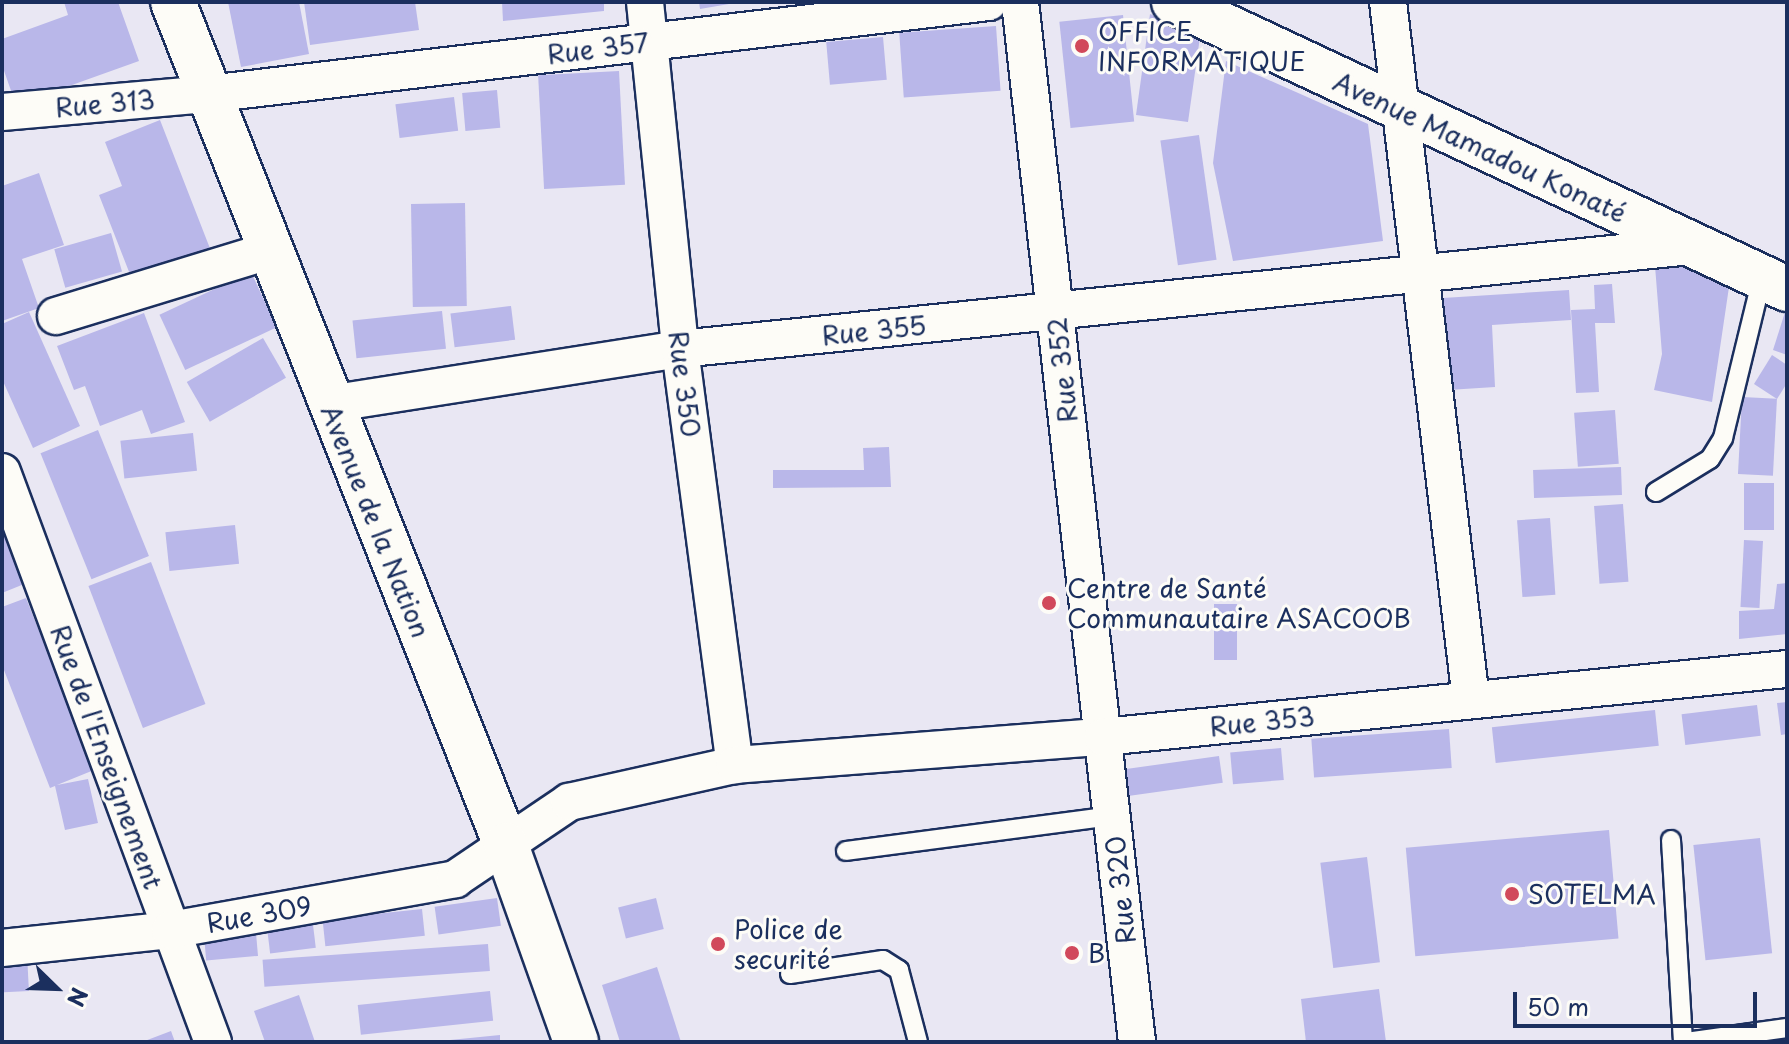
<!DOCTYPE html>
<meta charset="utf-8">
<style>
body{margin:0}
#map{position:relative;width:1789px;height:1044px;overflow:hidden;background:#e9e7f3;font-family:"Playpen Sans",sans-serif}
div>[style]{position:absolute}
.building>*{inset:0;background:#b9b7e9;transform-origin:0 0}
.roads{filter:drop-shadow(2px 0 #1b2f5e) drop-shadow(-2px 0 #1b2f5e) drop-shadow(0 2px #1b2f5e) drop-shadow(0 -2px #1b2f5e)}
.lane>*{height:18px;margin:-9px;padding:0 9px;transform-origin:9px;border-radius:9px;background:#fdfcf7}
.street>*{height:36px;margin:-18px;padding:0 18px;transform-origin:18px;border-radius:18px;background:#fdfcf7}
.secondary>*{height:44px;margin:-22px;padding:0 22px;transform-origin:22px;border-radius:22px;background:#fdfcf7}
.dots>*{width:22px;height:22px;translate:-50% -50%;box-sizing:border-box;border:4px solid #fdfcf7;border-radius:50%}
span{translate:-50% -50%;white-space:nowrap;text-align:center;line-height:1.15;-webkit-text-stroke:6px #fdfcf7;paint-order:stroke}
.poi-label{font-size:26px;color:#1b2f5e}
.left{translate:0 -50%;text-align:left}
.street-label{font-size:26px;color:#1b2f5e}
.frame{position:absolute;inset:0;border:4px solid #1b2f5e;pointer-events:none}
.north{position:absolute;left:16px;top:948px;width:80px;height:80px;-webkit-text-stroke:6px #fdfcf7;paint-order:stroke;rotate:113deg;font-size:22px;font-weight:700;line-height:32px;text-align:center;color:#1b2f5e}
.north::after{content:'';display:block;margin:auto;width:28px;height:36px;background:#1b2f5e;clip-path:polygon(50% 0,100% 100%,50% 72%,0 100%)}
.scale{position:absolute;left:1513px;top:992px;width:244px;height:36px;box-sizing:border-box;border:4px solid #1b2f5e;border-top:0;padding-left:10px;font-size:24px;line-height:28px;white-space:nowrap;color:#1b2f5e;-webkit-text-stroke:6px #fdfcf7;paint-order:stroke}
</style>
<div id="map">
<div class="building">
<i style="clip-path:polygon(64px 2px,118px 2px,139px 61px,16px 105px,2px 65px,2px 39px,68px 15px)"></i>
<i style="clip-path:polygon(228px 2px,299px 2px,309px 54px,241px 67px)"></i>
<i style="clip-path:polygon(304px 2px,415px 2px,419px 30px,310px 45px)"></i>
<i style="clip-path:polygon(502px 2px,604px 2px,604px 11px,503px 21px)"></i>
<i style="clip-path:polygon(699px 2px,729px 2px,729px 4px,700px 9px)"></i>
<i style="clip-path:polygon(1150px 14px,1200px 37px,1188px 122px,1136px 115px)"></i>
<i style="left:1123px;top:15px;width:107px;height:64px;rotate:84deg"></i>
<i style="left:996px;top:26px;width:65px;height:97px;rotate:86deg"></i>
<i style="left:883px;top:37px;width:43px;height:57px;rotate:85deg"></i>
<i style="clip-path:polygon(1226px 61px,1368px 124px,1383px 241px,1233px 261px,1213px 163px)"></i>
<i style="left:619px;top:71px;width:114px;height:81px;rotate:87deg"></i>
<i style="left:497px;top:90px;width:38px;height:35px;rotate:85deg"></i>
<i style="left:454px;top:97px;width:34px;height:59px;rotate:83deg"></i>
<i style="clip-path:polygon(160px 120px,211px 251px,133px 282px,99px 195px,122px 186px,105px 142px)"></i>
<i style="left:1199px;top:135px;width:126px;height:39px;rotate:82deg"></i>
<i style="clip-path:polygon(39px 173px,64px 245px,22px 259px,39px 308px,2px 321px,2px 186px)"></i>
<i style="left:465px;top:203px;width:103px;height:54px;rotate:89deg"></i>
<i style="left:111px;top:233px;width:40px;height:59px;rotate:74deg"></i>
<i style="clip-path:polygon(1690px 265px,1729px 287px,1712px 402px,1654px 390px,1662px 354px,1655px 266px)"></i>
<i style="left:251px;top:272px;width:61px;height:101px;rotate:65deg"></i>
<i style="clip-path:polygon(1612px 284px,1615px 323px,1595px 323px,1599px 392px,1576px 393px,1571px 310px,1595px 309px,1594px 285px)"></i>
<i style="clip-path:polygon(1569px 290px,1571px 320px,1492px 325px,1495px 387px,1448px 390px,1443px 298px)"></i>
<i style="left:511px;top:306px;width:34px;height:61px;rotate:83deg"></i>
<i style="clip-path:polygon(1786px 309px,1787px 309px,1787px 355px,1773px 350px)"></i>
<i style="left:442px;top:311px;width:38px;height:90px;rotate:84deg"></i>
<i style="clip-path:polygon(29px 312px,80px 426px,33px 448px,2px 379px,2px 324px)"></i>
<i style="clip-path:polygon(144px 313px,185px 422px,151px 434px,142px 410px,100px 426px,85px 386px,74px 390px,57px 346px)"></i>
<i style="left:263px;top:338px;width:46px;height:88px;rotate:60deg"></i>
<i style="clip-path:polygon(1772px 355px,1787px 365px,1787px 383px,1777px 399px,1754px 384px)"></i>
<i style="left:1742px;top:397px;width:35px;height:77px;rotate:3deg"></i>
<i style="left:1615px;top:410px;width:54px;height:41px;rotate:86deg"></i>
<i style="left:98px;top:430px;width:136px;height:62px;rotate:68deg"></i>
<i style="left:193px;top:433px;width:38px;height:73px;rotate:84deg"></i>
<i style="clip-path:polygon(889px 447px,891px 487px,773px 488px,773px 470px,864px 470px,863px 448px)"></i>
<i style="left:1621px;top:467px;width:28px;height:88px;rotate:88deg"></i>
<i style="left:1744px;top:483px;width:30px;height:47px"></i>
<i style="clip-path:polygon(2px 486px,39px 578px,2px 593px)"></i>
<i style="left:1623px;top:504px;width:78px;height:29px;rotate:86deg"></i>
<i style="left:1550px;top:518px;width:77px;height:33px;rotate:86deg"></i>
<i style="left:235px;top:525px;width:39px;height:70px;rotate:84deg"></i>
<i style="left:1744px;top:540px;width:19px;height:67px;rotate:3deg"></i>
<i style="left:151px;top:562px;width:152px;height:67px;rotate:69deg"></i>
<i style="clip-path:polygon(1787px 583px,1787px 634px,1739px 639px,1739px 611px,1774px 609px,1777px 584px)"></i>
<i style="clip-path:polygon(26px 598px,94px 770px,57px 785px,88px 779px,98px 823px,65px 830px,55px 786px,50px 788px,2px 665px,2px 607px)"></i>
<i style="left:1214px;top:604px;width:23px;height:56px"></i>
<i style="clip-path:polygon(1787px 702px,1787px 734px,1781px 735px,1777px 703px)"></i>
<i style="left:1757px;top:705px;width:31px;height:76px;rotate:83deg"></i>
<i style="left:1655px;top:710px;width:36px;height:164px;rotate:84deg"></i>
<i style="left:1449px;top:729px;width:39px;height:138px;rotate:86deg"></i>
<i style="left:1281px;top:748px;width:32px;height:51px;rotate:85deg"></i>
<i style="left:1219px;top:756px;width:27px;height:101px;rotate:82deg"></i>
<i style="left:1609px;top:830px;width:109px;height:204px;rotate:85deg"></i>
<i style="left:1760px;top:838px;width:116px;height:67px;rotate:84deg"></i>
<i style="left:1367px;top:857px;width:106px;height:47px;rotate:83deg"></i>
<i style="left:497px;top:898px;width:28px;height:63px;rotate:82deg"></i>
<i style="left:656px;top:898px;width:32px;height:39px;rotate:76deg"></i>
<i style="left:422px;top:909px;width:27px;height:100px;rotate:84deg"></i>
<i style="left:313px;top:925px;width:23px;height:46px;rotate:83deg"></i>
<i style="left:256px;top:933px;width:23px;height:52px;rotate:85deg"></i>
<i style="left:488px;top:944px;width:27px;height:226px;rotate:86deg"></i>
<i style="left:27px;top:954px;width:37px;height:25px;rotate:87deg"></i>
<i style="clip-path:polygon(657px 967px,681px 1042px,620px 1042px,602px 985px)"></i>
<i style="clip-path:polygon(1379px 989px,1386px 1042px,1306px 1042px,1301px 999px)"></i>
<i style="left:490px;top:991px;width:30px;height:133px;rotate:84deg"></i>
<i style="clip-path:polygon(299px 995px,315px 1042px,265px 1042px,254px 1011px)"></i>
<i style="clip-path:polygon(171px 1031px,175px 1042px,142px 1042px)"></i>
<i style="clip-path:polygon(500px 1035px,500px 1042px,450px 1042px,450px 1040px)"></i>
</div>
<div class="roads">
<div class="lane">
<i style="left:1656px;top:492px;width:63px;rotate:-31.4deg"></i>
<i style="left:1710px;top:459px;width:25px;rotate:-58deg"></i>
<i style="left:1723px;top:438px;width:165px;rotate:-76.3deg"></i>
<i style="left:1671px;top:840px;width:202px;rotate:86.6deg"></i>
<i style="left:846px;top:851px;width:268px;rotate:-7.5deg"></i>
<i style="left:790px;top:974px;width:94px;rotate:-8.6deg"></i>
<i style="left:883px;top:960px;width:19px;rotate:32deg"></i>
<i style="left:899px;top:970px;width:74px;rotate:75.2deg"></i>
<i style="left:1686px;top:1042px;width:102px;rotate:-7.9deg"></i>
</div>
<div class="street">
<i style="left:645px;top:2px;width:349px;rotate:84.2deg"></i>
<i style="left:680px;top:349px;width:420px;rotate:82.5deg"></i>
<i style="left:1020px;top:2px;width:1047px;rotate:83.58deg"></i>
<i style="left:1388px;top:2px;width:703px;rotate:83.22deg"></i>
<i style="left:2px;top:112px;width:207px;rotate:-5deg"></i>
<i style="left:208px;top:94px;width:786px;rotate:-6.72deg"></i>
<i style="left:56px;top:316px;width:222px;rotate:-17deg"></i>
<i style="left:329px;top:404px;width:355px;rotate:-8.9deg"></i>
<i style="left:680px;top:349px;width:1016px;rotate:-5.82deg"></i>
<i style="left:2px;top:472px;width:608px;rotate:69.69deg"></i>
<i style="left:2px;top:948px;width:169px;rotate:-6.1deg"></i>
<i style="left:170px;top:930px;width:290px;rotate:-10.1deg"></i>
<i style="left:455px;top:879px;width:138px;rotate:-34deg"></i>
<i style="left:569px;top:802px;width:170px;rotate:-12.6deg"></i>
<i style="left:735px;top:765px;width:369px;rotate:-4.4deg"></i>
<i style="left:1103px;top:737px;width:687px;rotate:-5.68deg"></i>
</div>
<div class="secondary">
<i style="left:173px;top:2px;width:906px;rotate:68.45deg"></i>
<i style="left:506px;top:845px;width:209px;rotate:70.4deg"></i>
<i style="left:1174px;top:2px;width:677px;rotate:25.09deg"></i>
</div>
</div>
<div class="dots">
<i style="left:1082px;top:46px;background:#d1495b"></i>
<i style="left:1049px;top:603px;background:#d1495b"></i>
<i style="left:1512px;top:894px;background:#d1495b"></i>
<i style="left:718px;top:944px;background:#d1495b"></i>
<i style="left:1072px;top:953px;background:#d1495b"></i>
</div>
<div class="poi-label">
<span class="left" style="left:1098px;top:46px">OFFICE<br>INFORMATIQUE</span>
<span class="left" style="left:1067px;top:603px">Centre de Santé<br>Communautaire ASACOOB</span>
<span class="left" style="left:1528px;top:894px">SOTELMA</span>
<span class="left" style="left:734px;top:944px">Police de<br>securité</span>
<span class="left" style="left:1088px;top:953px">B</span>
</div>
<div class="street-label">
<span style="left:598px;top:48px;rotate:-7deg">Rue 357</span>
<span style="left:105px;top:103px;rotate:-5deg">Rue 313</span>
<span style="left:1480px;top:147px;rotate:25deg">Avenue Mamadou Konaté</span>
<span style="left:874px;top:330px;rotate:-6deg">Rue 355</span>
<span style="left:1062px;top:370px;rotate:-96deg">Rue 352</span>
<span style="left:685px;top:384px;rotate:83deg">Rue 350</span>
<span style="left:376px;top:521px;rotate:68deg">Avenue de la Nation</span>
<span style="left:1262px;top:721px;rotate:-6deg">Rue 353</span>
<span style="left:107px;top:757px;rotate:70deg">Rue de l'Enseignement</span>
<span style="left:1120px;top:890px;rotate:-96deg">Rue 320</span>
<span style="left:259px;top:914px;rotate:-10deg">Rue 309</span>
</div>
<div class="frame"></div>
<div class="north">N</div>
<div class="scale">50 m</div>
</div>
